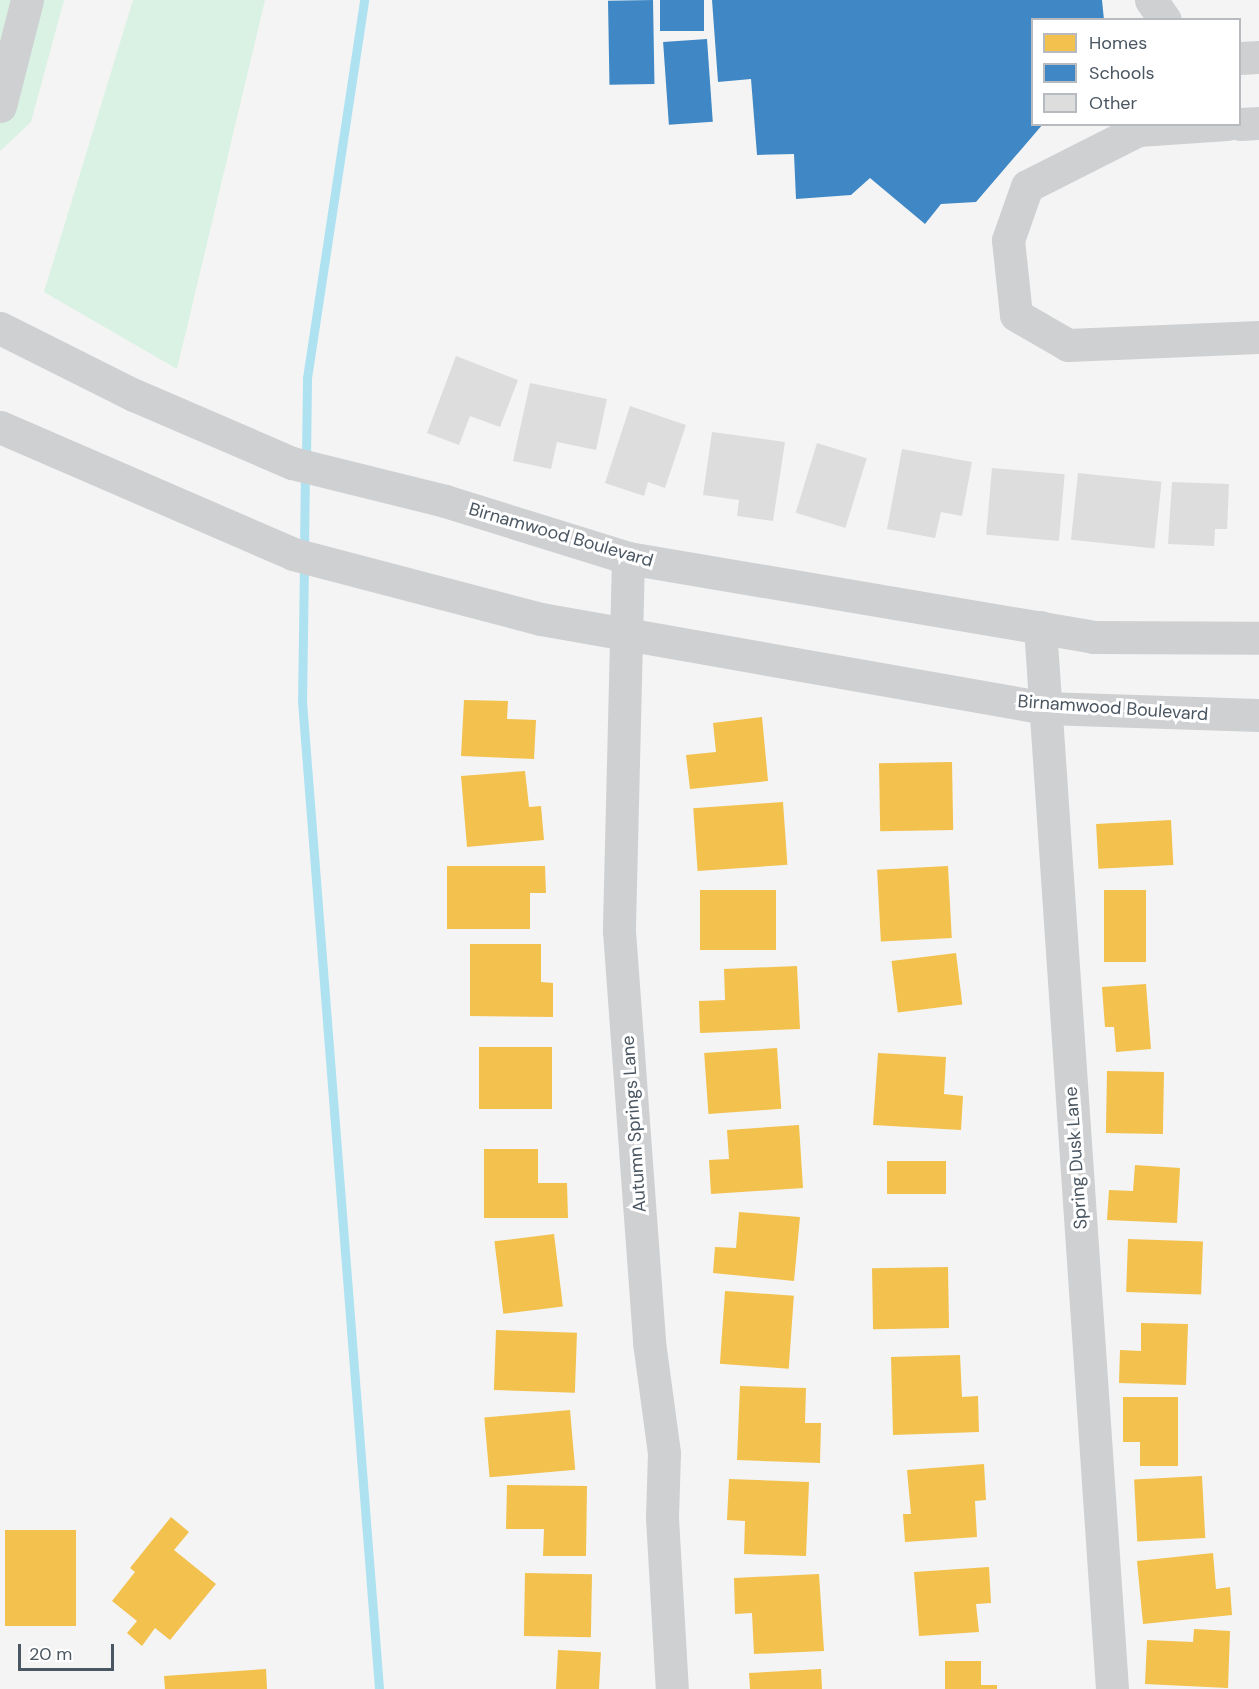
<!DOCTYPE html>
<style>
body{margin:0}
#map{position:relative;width:1259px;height:1689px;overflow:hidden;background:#f4f4f4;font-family:"DM Sans",sans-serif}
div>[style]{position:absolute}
.green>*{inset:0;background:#d9f2e3}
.homes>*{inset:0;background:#f2c14e;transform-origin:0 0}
.schools>*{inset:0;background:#3f88c5;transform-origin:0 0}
.stream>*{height:9px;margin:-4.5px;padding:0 4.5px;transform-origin:4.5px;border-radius:4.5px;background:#aee2f0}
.building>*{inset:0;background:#ddddde;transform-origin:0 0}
.minor>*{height:33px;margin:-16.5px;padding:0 16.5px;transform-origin:16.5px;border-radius:16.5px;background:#ced0d2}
span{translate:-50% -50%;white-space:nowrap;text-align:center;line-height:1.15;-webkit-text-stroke:6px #fff;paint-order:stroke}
.street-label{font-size:18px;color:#4a5661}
.legend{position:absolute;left:1031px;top:18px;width:210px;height:108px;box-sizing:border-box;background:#fff;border:2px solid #b7bbc0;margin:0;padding:8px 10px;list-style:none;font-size:18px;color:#4a5661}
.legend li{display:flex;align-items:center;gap:12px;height:30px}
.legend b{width:30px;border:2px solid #b7bbc0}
.scale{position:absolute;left:18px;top:1644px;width:96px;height:27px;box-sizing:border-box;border:3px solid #4a5661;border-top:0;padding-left:8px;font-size:18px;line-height:21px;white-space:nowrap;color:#4a5661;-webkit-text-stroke:4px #fff;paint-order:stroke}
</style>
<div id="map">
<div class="green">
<i style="clip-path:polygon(0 0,64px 0,31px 122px,0 151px)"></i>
<i style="clip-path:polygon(133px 0,265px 0,177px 369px,44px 292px)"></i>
</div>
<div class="homes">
<i style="clip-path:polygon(464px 700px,508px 701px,507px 719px,536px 720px,534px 759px,461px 756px)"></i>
<i style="clip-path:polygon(762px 717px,768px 781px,690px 789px,686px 755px,716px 752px,713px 723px)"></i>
<i style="left:952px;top:762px;width:68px;height:73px;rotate:89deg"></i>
<i style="clip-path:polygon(525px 771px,529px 807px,541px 806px,544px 840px,467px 847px,461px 776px)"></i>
<i style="left:783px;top:802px;width:63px;height:90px;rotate:86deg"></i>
<i style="left:1171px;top:820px;width:45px;height:75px;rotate:87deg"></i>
<i style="clip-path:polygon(447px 866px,545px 866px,546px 893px,530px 893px,530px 929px,447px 929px)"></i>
<i style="left:948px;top:866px;width:72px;height:71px;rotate:87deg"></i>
<i style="left:700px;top:890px;width:76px;height:60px"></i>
<i style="left:1104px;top:890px;width:42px;height:72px"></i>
<i style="clip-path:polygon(470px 944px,541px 944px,541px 982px,553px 983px,553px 1017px,470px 1016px)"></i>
<i style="left:956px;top:953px;width:52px;height:65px;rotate:83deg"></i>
<i style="clip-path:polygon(797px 966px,800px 1029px,700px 1033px,699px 1001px,725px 1000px,724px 969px)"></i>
<i style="clip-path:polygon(1146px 984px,1151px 1049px,1116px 1052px,1114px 1027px,1105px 1027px,1102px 987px)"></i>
<i style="left:479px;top:1047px;width:73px;height:62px"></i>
<i style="left:777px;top:1048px;width:61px;height:73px;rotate:86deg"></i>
<i style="clip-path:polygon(878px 1053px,946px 1057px,944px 1094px,963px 1096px,961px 1130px,873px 1125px)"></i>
<i style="left:1107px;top:1071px;width:57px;height:62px;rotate:1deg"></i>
<i style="clip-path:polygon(799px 1125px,803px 1188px,711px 1194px,709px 1160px,729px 1159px,727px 1130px)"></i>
<i style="clip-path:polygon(484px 1149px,538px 1149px,538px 1183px,567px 1183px,568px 1218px,484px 1218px)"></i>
<i style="left:887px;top:1161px;width:59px;height:33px"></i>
<i style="clip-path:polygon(1135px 1165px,1180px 1168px,1177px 1223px,1107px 1220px,1109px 1190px,1133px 1191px)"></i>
<i style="clip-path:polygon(739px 1212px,800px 1217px,794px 1281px,713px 1273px,715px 1247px,736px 1248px)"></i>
<i style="left:554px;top:1234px;width:73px;height:60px;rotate:83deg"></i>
<i style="left:1128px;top:1239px;width:75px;height:53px;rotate:2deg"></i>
<i style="left:948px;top:1267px;width:61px;height:76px;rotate:89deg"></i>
<i style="left:725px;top:1291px;width:69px;height:73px;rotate:4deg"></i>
<i style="clip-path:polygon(1141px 1323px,1188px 1324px,1186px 1385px,1119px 1383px,1120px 1350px,1141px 1351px)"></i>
<i style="left:496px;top:1330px;width:81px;height:60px;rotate:2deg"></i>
<i style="clip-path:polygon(960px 1355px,962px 1397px,978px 1396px,979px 1432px,893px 1435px,891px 1357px)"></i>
<i style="clip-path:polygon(740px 1386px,806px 1388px,805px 1423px,821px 1423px,820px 1463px,737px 1460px)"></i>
<i style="clip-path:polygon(1123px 1397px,1178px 1397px,1178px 1466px,1140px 1466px,1140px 1442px,1123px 1442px)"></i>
<i style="left:570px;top:1410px;width:60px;height:86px;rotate:85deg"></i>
<i style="clip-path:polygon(984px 1464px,986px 1500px,975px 1501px,977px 1537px,905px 1542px,903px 1514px,911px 1514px,907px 1470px)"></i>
<i style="left:1202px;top:1476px;width:62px;height:68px;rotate:87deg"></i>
<i style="clip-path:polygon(729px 1479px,809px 1482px,806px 1556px,744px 1554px,745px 1521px,727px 1520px)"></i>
<i style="clip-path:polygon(507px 1485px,587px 1486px,586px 1556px,543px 1556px,544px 1529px,506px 1529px)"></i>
<i style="clip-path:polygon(171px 1517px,189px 1532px,174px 1550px,216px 1584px,170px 1640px,155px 1628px,142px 1646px,127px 1633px,137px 1621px,112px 1601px,135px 1572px,130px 1568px)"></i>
<i style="left:76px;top:1530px;width:96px;height:71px;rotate:90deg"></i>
<i style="clip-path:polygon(1213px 1553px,1216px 1589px,1230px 1587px,1232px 1615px,1143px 1624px,1137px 1561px)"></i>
<i style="clip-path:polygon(989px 1567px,991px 1603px,976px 1604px,979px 1632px,919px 1636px,914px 1572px)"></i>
<i style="left:525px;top:1573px;width:67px;height:63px;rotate:1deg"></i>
<i style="clip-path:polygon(819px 1574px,824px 1651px,754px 1654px,752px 1613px,735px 1614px,734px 1578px)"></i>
<i style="clip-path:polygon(1194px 1629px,1230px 1631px,1228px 1688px,1145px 1684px,1147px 1640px,1193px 1642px)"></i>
<i style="left:558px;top:1650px;width:43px;height:39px;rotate:3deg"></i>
<i style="clip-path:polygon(945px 1661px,981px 1661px,981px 1685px,997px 1685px,997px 1689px,945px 1689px)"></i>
<i style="clip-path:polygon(266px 1669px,267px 1689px,165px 1689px,164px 1676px)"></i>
<i style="clip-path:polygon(821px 1669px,822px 1689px,750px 1689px,749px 1673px)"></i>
</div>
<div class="schools">
<i style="left:653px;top:0;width:84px;height:45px;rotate:89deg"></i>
<i style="left:660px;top:0;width:44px;height:31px"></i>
<i style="clip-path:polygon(712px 0,1102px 0,1104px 20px,1032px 20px,1032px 124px,1043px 124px,976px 202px,941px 204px,925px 224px,870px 178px,851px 195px,796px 199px,794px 154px,757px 155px,751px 79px,718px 82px)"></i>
<i style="left:707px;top:39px;width:83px;height:44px;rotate:86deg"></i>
</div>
<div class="stream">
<i style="left:306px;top:460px;width:82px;rotate:-89.3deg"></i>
<i style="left:307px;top:378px;width:382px;rotate:-81.4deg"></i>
<i style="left:304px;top:550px;width:77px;rotate:-89.3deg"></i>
<i style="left:304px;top:563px;width:138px;rotate:90.8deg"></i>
<i style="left:302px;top:701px;width:991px;rotate:85.54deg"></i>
</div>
<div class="building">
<i style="clip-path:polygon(456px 356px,518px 380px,500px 427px,470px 416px,459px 445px,427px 433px)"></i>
<i style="clip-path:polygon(530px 383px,607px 399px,596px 450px,557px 442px,551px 469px,513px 461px)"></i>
<i style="clip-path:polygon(630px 406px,686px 425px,665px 488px,648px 482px,644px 496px,605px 483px)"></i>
<i style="clip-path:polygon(712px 432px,785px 442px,773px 521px,737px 516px,739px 500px,703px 495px)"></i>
<i style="left:817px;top:443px;width:52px;height:73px;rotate:17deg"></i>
<i style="clip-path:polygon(902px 449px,972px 462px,962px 516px,941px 512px,935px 538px,887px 529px)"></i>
<i style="left:992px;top:468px;width:73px;height:67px;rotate:5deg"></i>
<i style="left:1078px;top:473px;width:84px;height:67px;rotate:6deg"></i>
<i style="clip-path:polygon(1172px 482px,1229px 484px,1227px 529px,1215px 529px,1214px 546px,1168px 544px)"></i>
</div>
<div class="minor">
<i style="left:1151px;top:0;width:24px;rotate:55deg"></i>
<i style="left:1240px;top:58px;width:19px;rotate:-3deg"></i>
<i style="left:0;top:106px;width:109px;rotate:-75.7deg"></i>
<i style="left:1227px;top:124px;width:89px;rotate:176.1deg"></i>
<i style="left:1138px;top:130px;width:124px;rotate:153.2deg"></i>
<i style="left:1027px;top:186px;width:57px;rotate:109.4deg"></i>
<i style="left:1008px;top:240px;width:75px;rotate:83.9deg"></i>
<i style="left:1016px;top:315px;width:60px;rotate:30deg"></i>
<i style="left:1068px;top:345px;width:191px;rotate:-2.4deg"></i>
<i style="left:1240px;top:124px;width:19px;rotate:-3deg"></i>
<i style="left:0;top:328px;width:150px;rotate:26.6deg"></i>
<i style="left:134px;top:395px;width:172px;rotate:23.3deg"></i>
<i style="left:292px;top:463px;width:158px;rotate:13.9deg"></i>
<i style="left:445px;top:501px;width:192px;rotate:17.3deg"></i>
<i style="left:628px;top:558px;width:472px;rotate:9.6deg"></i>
<i style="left:1093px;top:637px;width:166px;rotate:0.3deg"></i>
<i style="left:0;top:427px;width:319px;rotate:23.4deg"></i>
<i style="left:293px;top:554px;width:256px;rotate:14.7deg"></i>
<i style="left:541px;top:619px;width:512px;rotate:10.01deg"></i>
<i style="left:1045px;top:708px;width:214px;rotate:1.9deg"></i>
<i style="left:628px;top:558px;width:373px;rotate:91.4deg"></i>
<i style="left:619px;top:931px;width:412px;rotate:85.8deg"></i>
<i style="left:649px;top:1342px;width:112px;rotate:82.3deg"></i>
<i style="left:664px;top:1453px;width:65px;rotate:91.8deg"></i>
<i style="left:662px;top:1518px;width:171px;rotate:86.7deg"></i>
<i style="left:1040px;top:627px;width:1064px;rotate:86.12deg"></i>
</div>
<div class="street-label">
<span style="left:561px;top:535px;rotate:16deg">Birnamwood Boulevard</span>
<span style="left:1113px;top:708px;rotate:4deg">Birnamwood Boulevard</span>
<span style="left:634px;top:1124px;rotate:-94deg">Autumn Springs Lane</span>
<span style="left:1076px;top:1158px;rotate:-94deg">Spring Dusk Lane</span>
</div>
<ul class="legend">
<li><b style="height:16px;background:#f2c14e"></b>Homes</li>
<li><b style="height:16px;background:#3f88c5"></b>Schools</li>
<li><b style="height:16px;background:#ddddde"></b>Other</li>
</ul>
<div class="scale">20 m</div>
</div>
